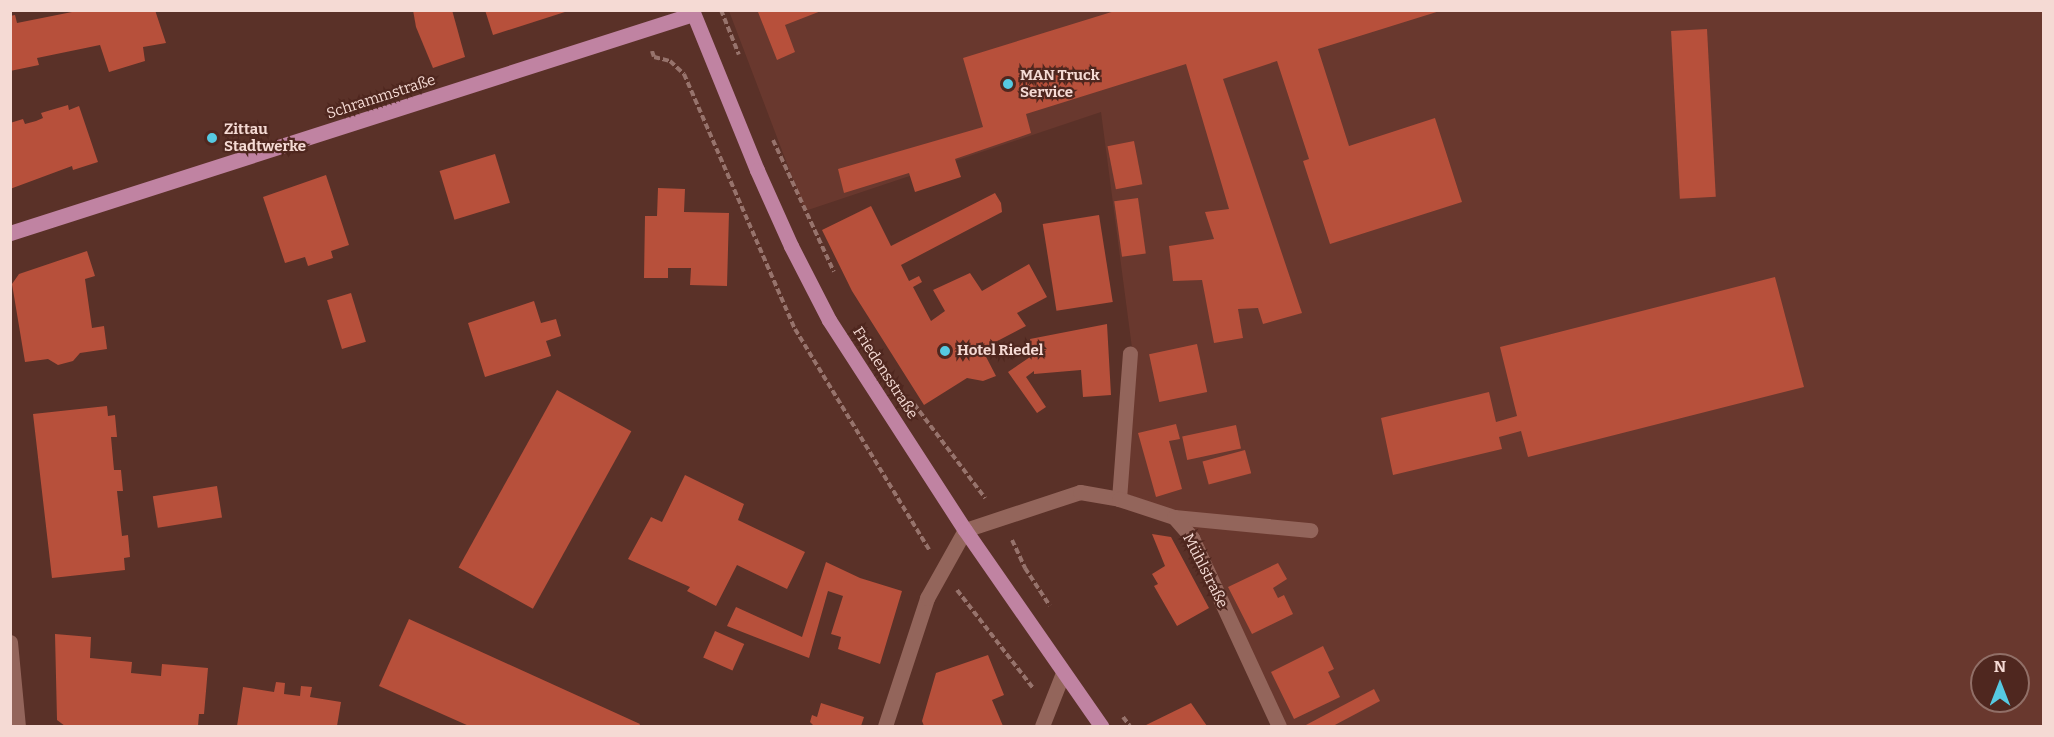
<!DOCTYPE html>
<meta charset="utf-8">
<style>
body{margin:0}
#map{position:relative;width:2054px;height:737px;overflow:hidden;background:#5a3128;font-family:Bitter,serif}
div>[style]{position:absolute}
.built>*{inset:0;background:#69382e}
.building>*{inset:0;background:#b7503b;transform-origin:0 0}
.path>*{height:4px;margin-top:-2px;transform-origin:0;background:repeating-linear-gradient(90deg,#97736c 0 6px,transparent 0 9px)}
.minor>*{height:15px;margin:-7.5px;padding:0 7.5px;transform-origin:7.5px;border-radius:7.5px;background:#93655b}
.major>*{height:15px;margin:-7.5px;padding:0 7.5px;transform-origin:7.5px;border-radius:7.5px;background:#c083a2}
.dots>*{width:16px;height:16px;translate:-50% -50%;box-sizing:border-box;border:3px solid #4f271f;border-radius:50%}
span{translate:-50% -50%;white-space:nowrap;text-align:center;line-height:1.15;-webkit-text-stroke:4.5px #4f271f;paint-order:stroke}
.poi-label{font-size:15px;color:#f5dad4;font-weight:700}
.left{translate:0 -50%;text-align:left}
.street-label{font-size:15px;color:#f5dad4}
.frame{position:absolute;inset:0;border:12px solid #f5dad4;pointer-events:none}
.north{position:absolute;left:1970px;top:653px;width:60px;height:60px;box-sizing:border-box;background:#4f271f;border:2px solid #916f67;border-radius:50%;rotate:0deg;font-size:16px;font-weight:700;line-height:24px;text-align:center;color:#f5dad4}
.north::after{content:'';display:block;margin:auto;width:21px;height:27px;background:#56c9e1;clip-path:polygon(50% 0,100% 100%,50% 72%,0 100%)}
</style>
<div id="map">
<div class="built">
<i style="clip-path:polygon(evenodd,729px 11px,2043px 11px,2043px 726px,1284px 726px,1186px 516px,1124px 493px,1132px 348px,1101px 112px,805px 211px,729px 11px,1982px 665px,2018px 665px,2018px 701px,1982px 701px,1982px 665px)"></i>
</div>
<div class="building">
<i style="clip-path:polygon(82px 10px,155px 10px,166px 43px,143px 47px,145px 61px,109px 72px,100px 45px,37px 58px,39px 65px,10px 71px,10px 16px,15px 15px,17px 23px)"></i>
<i style="clip-path:polygon(413px 10px,452px 10px,465px 57px,433px 68px,416px 27px)"></i>
<i style="clip-path:polygon(485px 10px,568px 10px,568px 11px,493px 35px)"></i>
<i style="clip-path:polygon(754px 10px,821px 10px,821px 11px,785px 25px,795px 52px,777px 60px,758px 12px)"></i>
<i style="clip-path:polygon(1118px 10px,1443px 10px,1318px 49px,1349px 146px,1435px 118px,1462px 202px,1330px 244px,1303px 161px,1309px 159px,1277px 61px,1223px 79px,1302px 313px,1263px 324px,1258px 308px,1238px 309px,1243px 338px,1214px 343px,1202px 280px,1173px 281px,1169px 246px,1214px 239px,1205px 212px,1229px 209px,1186px 64px,1026px 114px,1031px 133px,955px 159px,961px 177px,915px 192px,909px 173px,844px 193px,838px 169px,983px 127px,963px 58px)"></i>
<i style="left:1707px;top:29px;width:168px;height:36px;rotate:87deg"></i>
<i style="clip-path:polygon(68px 105px,69px 110px,79px 106px,98px 162px,73px 170px,72px 166px,10px 189px,10px 123px,23px 119px,25px 124px,36px 121px,43px 118px,41px 113px)"></i>
<i style="left:1134px;top:141px;width:44px;height:27px;rotate:79deg"></i>
<i style="left:495px;top:154px;width:51px;height:58px;rotate:73deg"></i>
<i style="clip-path:polygon(326px 175px,349px 245px,331px 251px,333px 258px,308px 266px,305px 257px,285px 263px,263px 197px)"></i>
<i style="clip-path:polygon(658px 188px,685px 189px,684px 212px,729px 213px,727px 286px,690px 285px,691px 268px,668px 268px,668px 278px,644px 278px,645px 216px,657px 216px)"></i>
<i style="clip-path:polygon(995px 193px,1001px 203px,1002px 212px,901px 265px,909px 281px,919px 276px,922px 282px,913px 287px,931px 321px,945px 311px,933px 290px,970px 273px,982px 291px,1029px 264px,1047px 297px,1017px 313px,1026px 326px,982px 349px,996px 376px,983px 381px,967px 378px,924px 405px,852px 291px,822px 230px,871px 206px,891px 246px)"></i>
<i style="left:1138px;top:198px;width:56px;height:24px;rotate:82deg"></i>
<i style="left:1099px;top:215px;width:88px;height:57px;rotate:81deg"></i>
<i style="clip-path:polygon(87px 251px,95px 276px,85px 279px,92px 328px,104px 326px,107px 349px,80px 353px,73px 361px,58px 365px,48px 359px,25px 362px,12px 284px,19px 274px)"></i>
<i style="clip-path:polygon(1775px 277px,1804px 387px,1528px 457px,1521px 431px,1499px 437px,1502px 449px,1393px 475px,1381px 418px,1489px 392px,1496px 422px,1517px 416px,1500px 347px)"></i>
<i style="left:351px;top:293px;width:51px;height:25px;rotate:73deg"></i>
<i style="clip-path:polygon(534px 301px,541px 323px,556px 319px,561px 336px,546px 341px,551px 356px,485px 377px,468px 323px)"></i>
<i style="clip-path:polygon(1107px 324px,1111px 395px,1083px 397px,1081px 370px,1034px 374px,1034px 371px,1026px 377px,1046px 407px,1037px 413px,1008px 372px,1033px 355px,1030px 339px)"></i>
<i style="left:1197px;top:344px;width:49px;height:49px;rotate:78deg"></i>
<i style="left:557px;top:390px;width:85px;height:203px;rotate:29deg"></i>
<i style="clip-path:polygon(107px 406px,108px 416px,115px 415px,117px 437px,111px 437px,114px 470px,121px 470px,123px 491px,117px 491px,122px 536px,128px 535px,130px 557px,124px 558px,125px 570px,52px 578px,33px 414px)"></i>
<i style="clip-path:polygon(1176px 424px,1180px 439px,1169px 441px,1182px 489px,1156px 497px,1138px 433px)"></i>
<i style="left:1236px;top:425px;width:24px;height:55px;rotate:78deg"></i>
<i style="left:1245px;top:450px;width:24px;height:44px;rotate:75deg"></i>
<i style="clip-path:polygon(685px 475px,744px 504px,738px 520px,805px 552px,787px 589px,737px 565px,716px 606px,687px 591px,690px 587px,628px 559px,651px 517px,662px 522px)"></i>
<i style="left:217px;top:486px;width:32px;height:65px;rotate:81deg"></i>
<i style="clip-path:polygon(1152px 534px,1171px 537px,1209px 608px,1177px 626px,1154px 586px,1158px 584px,1152px 574px,1165px 566px)"></i>
<i style="clip-path:polygon(826px 562px,860px 578px,902px 591px,880px 664px,838px 649px,841px 637px,831px 634px,843px 596px,828px 591px,809px 658px,727px 626px,736px 607px,802px 637px)"></i>
<i style="clip-path:polygon(1278px 563px,1287px 579px,1273px 588px,1278px 598px,1284px 595px,1293px 614px,1252px 634px,1228px 587px)"></i>
<i style="clip-path:polygon(409px 619px,640px 724px,639px 726px,469px 726px,379px 686px)"></i>
<i style="left:715px;top:631px;width:32px;height:29px;rotate:24deg"></i>
<i style="clip-path:polygon(55px 634px,91px 637px,90px 658px,132px 662px,131px 673px,161px 676px,162px 664px,208px 668px,204px 714px,199px 714px,198px 726px,65px 726px,57px 720px)"></i>
<i style="clip-path:polygon(1323px 646px,1334px 669px,1328px 672px,1340px 697px,1294px 719px,1271px 672px)"></i>
<i style="clip-path:polygon(988px 655px,1004px 695px,992px 700px,1003px 726px,924px 726px,922px 721px,936px 673px)"></i>
<i style="clip-path:polygon(276px 682px,285px 683px,284px 694px,300px 696px,301px 686px,312px 687px,310px 697px,341px 702px,337px 726px,237px 726px,243px 687px,274px 692px)"></i>
<i style="clip-path:polygon(1374px 689px,1380px 701px,1333px 726px,1304px 726px)"></i>
<i style="clip-path:polygon(821px 703px,864px 717px,861px 726px,814px 726px,810px 722px,812px 715px,817px 717px)"></i>
<i style="clip-path:polygon(1191px 703px,1207px 726px,1144px 726px)"></i>
</div>
<div class="path">
<i style="left:721px;top:10px;width:48px;rotate:68.2deg"></i>
<i style="left:652px;top:51px;width:6px;rotate:72deg"></i>
<i style="left:654px;top:57px;width:16px;rotate:14deg"></i>
<i style="left:670px;top:61px;width:19px;rotate:43deg"></i>
<i style="left:684px;top:74px;width:278px;rotate:66.5deg"></i>
<i style="left:795px;top:329px;width:258px;rotate:58.7deg"></i>
<i style="left:773px;top:140px;width:145px;rotate:65.2deg"></i>
<i style="left:914px;top:404px;width:118px;rotate:52.9deg"></i>
<i style="left:1012px;top:540px;width:31px;rotate:65deg"></i>
<i style="left:1025px;top:568px;width:45px;rotate:56.7deg"></i>
<i style="left:957px;top:590px;width:124px;rotate:52.2deg"></i>
<i style="left:1123px;top:717px;width:11px;rotate:52deg"></i>
</div>
<div class="minor">
<i style="left:1119px;top:499px;width:146px;rotate:-85.7deg"></i>
<i style="left:1174px;top:517px;width:137px;rotate:5.5deg"></i>
<i style="left:10px;top:642px;width:84px;rotate:84.6deg"></i>
<i style="left:885px;top:726px;width:135px;rotate:-71.8deg"></i>
<i style="left:927px;top:598px;width:78px;rotate:-60.8deg"></i>
<i style="left:965px;top:530px;width:121px;rotate:-18.3deg"></i>
<i style="left:1080px;top:492px;width:40px;rotate:10deg"></i>
<i style="left:1119px;top:499px;width:58px;rotate:18.1deg"></i>
<i style="left:1174px;top:517px;width:28px;rotate:49deg"></i>
<i style="left:1192px;top:538px;width:207px;rotate:65.2deg"></i>
<i style="left:1042px;top:726px;width:57px;rotate:-68.4deg"></i>
</div>
<div class="major">
<i style="left:692px;top:10px;width:173px;rotate:67.9deg"></i>
<i style="left:757px;top:170px;width:83px;rotate:65.9deg"></i>
<i style="left:791px;top:246px;width:83px;rotate:62.8deg"></i>
<i style="left:829px;top:320px;width:250px;rotate:57.1deg"></i>
<i style="left:965px;top:530px;width:239px;rotate:55.2deg"></i>
<i style="left:10px;top:233px;width:717px;rotate:-17.78deg"></i>
</div>
<div class="dots">
<i style="left:1008px;top:84px;background:#56c9e1"></i>
<i style="left:212px;top:138px;background:#56c9e1"></i>
<i style="left:945px;top:351px;background:#56c9e1"></i>
</div>
<div class="poi-label">
<span class="left" style="left:1020px;top:84px">MAN Truck<br>Service</span>
<span class="left" style="left:224px;top:138px">Zittau<br>Stadtwerke</span>
<span class="left" style="left:957px;top:351px">Hotel Riedel</span>
</div>
<div class="street-label">
<span style="left:381px;top:97px;rotate:-18deg">Schrammstraße</span>
<span style="left:885px;top:373px;rotate:57deg">Friedensstraße</span>
<span style="left:1205px;top:571px;rotate:63deg">Mühlstraße</span>
</div>
<div class="frame"></div>
<div class="north">N</div>
</div>
